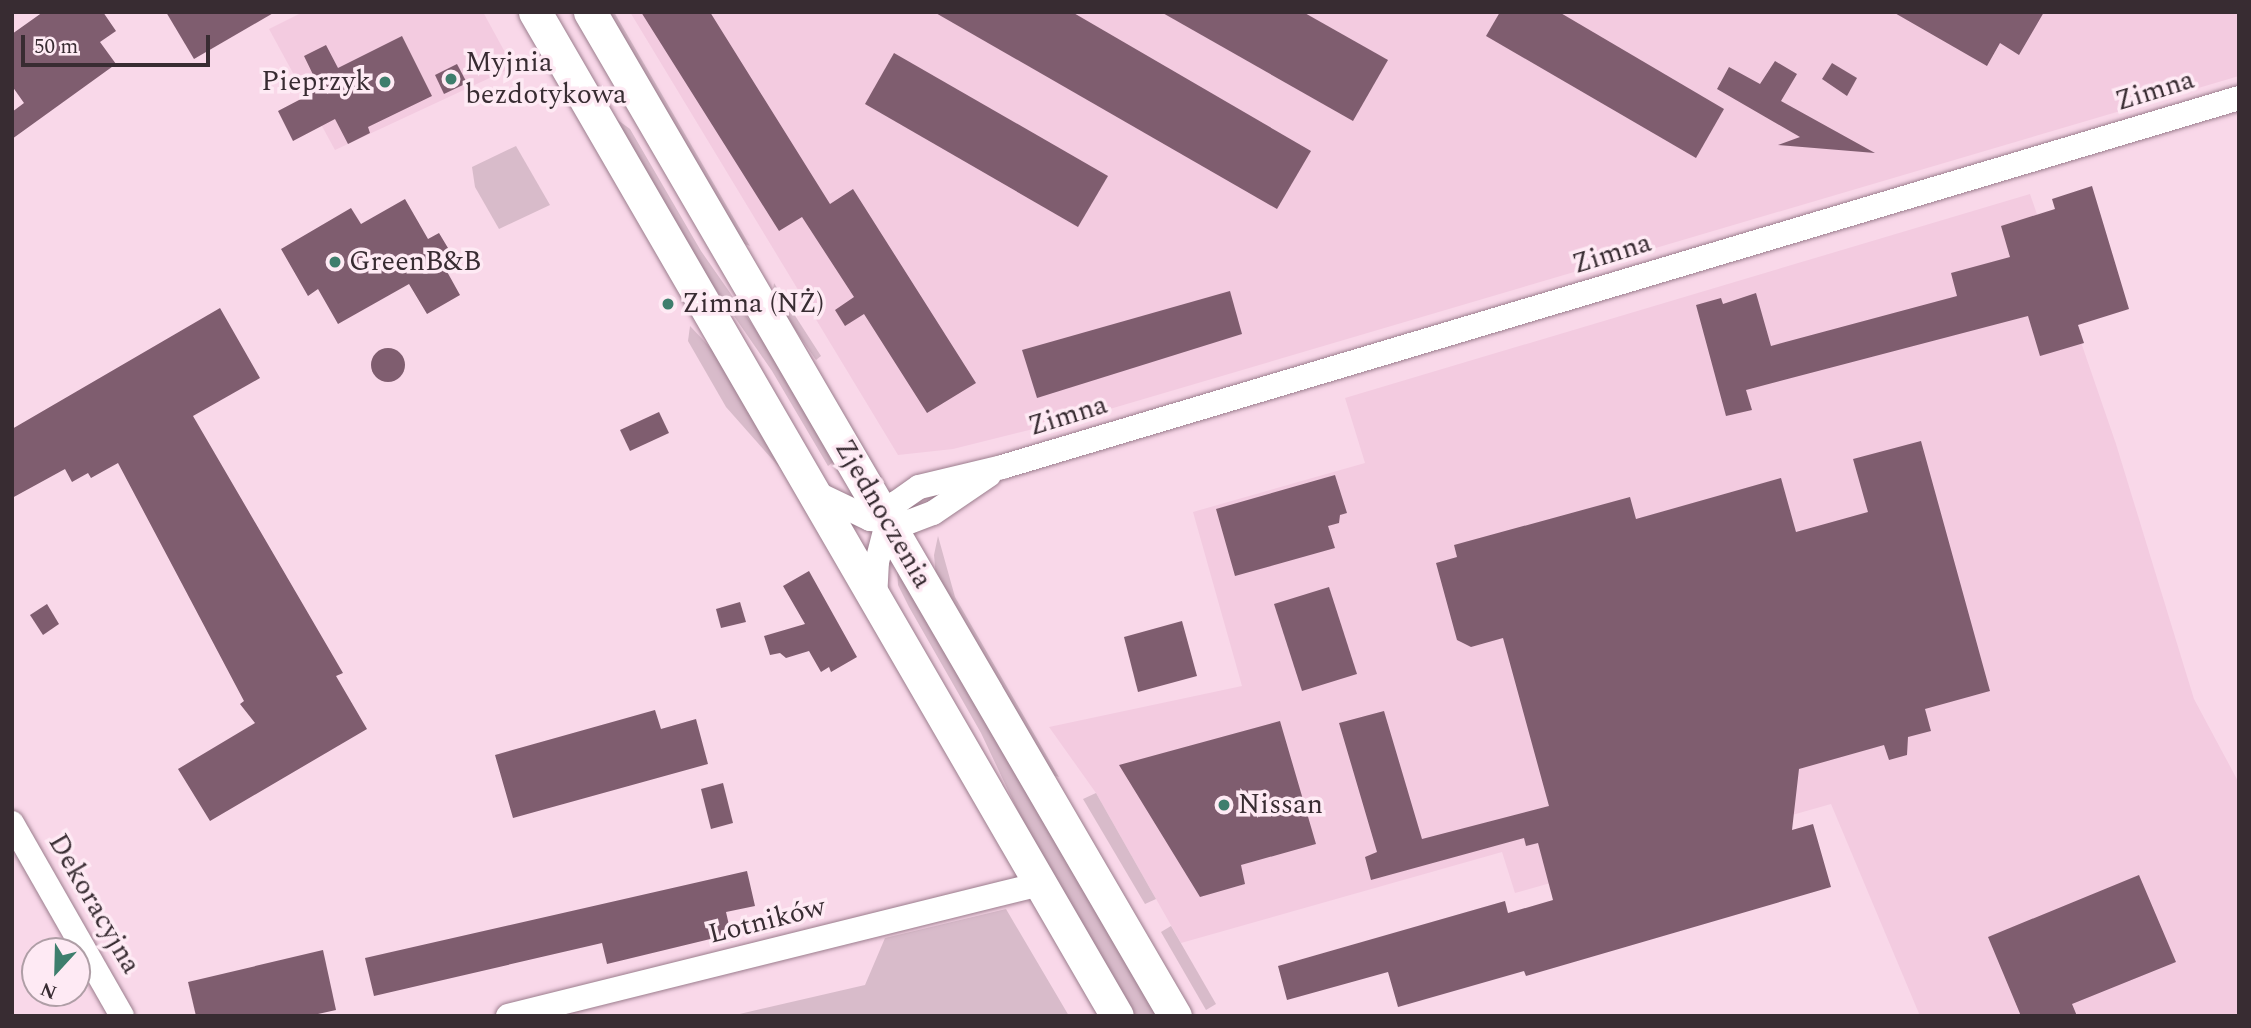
<!DOCTYPE html>
<html>
<head>
<meta charset="utf-8">
<style>
	body { margin:0 }
	#map { position:relative; width:2251px; height:1028px; overflow:hidden; background:#f9d8e9; font-family:Spectral,serif }
	div>[style] { position:absolute }
	.built>* { inset:0; background:#f3cbe0 }
	.green>* { inset:0; background:#d8bbca }
	.building>* { inset:0; background:#7f5d6f }
	.round { border-radius:50% }
	.roads { filter:drop-shadow(0 0 2px #9b7d8d) drop-shadow(0 0 2px #9b7d8d) }
	.street>* { height:24px; margin:-12px; padding:0 12px; transform-origin:12px; border-radius:12px; background:#fff }
	.secondary>* { height:33px; margin:-16.5px; padding:0 16.5px; transform-origin:16.5px; border-radius:16.5px; background:#fff }
	.dots>* { width:19px; height:19px; translate:-50% -50%; box-sizing:border-box; border:4px solid #feeaf4; border-radius:50% }
	span { translate:-50% -50%; white-space:nowrap; text-align:center; line-height:1.15; -webkit-text-stroke:7px #feeaf4; paint-order:stroke }
	.poi-label { font-size:28px; color:#382c32 }
	.left { translate:0 -50%; text-align:left }
	.right { translate:-100% -50%; text-align:right }
	.street-label { font-size:28px; color:#382c32 }
	.frame { position:absolute; inset:0; border:14px solid #382c32; pointer-events:none }
	.north { position:absolute; left:21px; top:937px; width:70px; height:70px; box-sizing:border-box; background:#feeaf4; border:2px solid #af9ea6; border-radius:50%; rotate:202deg; font-size:19px; font-weight:700; line-height:28px; text-align:center; color:#382c32 }
	.north::after { content:''; display:block; margin:auto; width:24px; height:32px; background:#3e7e6d; clip-path:polygon(50% 0,100% 100%,50% 72%,0 100%) }
	.scale { position:absolute; left:21px; top:35px; width:189px; height:32px; box-sizing:border-box; border:4px solid #382c32; border-top:0; padding-left:9px; font-size:21px; line-height:24px; white-space:nowrap; color:#382c32; -webkit-text-stroke:5px #feeaf4; paint-order:stroke }
</style>
</head>
<body>
<div id="map">
	<div class="built">
		<div style="clip-path:polygon(303px 12px,483px 12px,513px 67px,335px 150px,269px 29px)"></div>
		<div style="clip-path:polygon(630px 12px,2239px 12px,2239px 76px,1086px 416px,953px 449px,898px 455px)"></div>
		<div style="clip-path:polygon(2030px 194px,2116px 444px,2194px 699px,2239px 783px,2239px 1016px,1920px 1016px,1831px 804px,1515px 893px,1502px 852px,1181px 943px,1096px 793px,1049px 727px,1242px 686px,1193px 512px,1365px 463px,1345px 398px)"></div>
	</div>
	<div class="green">
		<div style="clip-path:polygon(606px 12px,614px 12px,750px 246px,739px 242px)"></div>
		<div style="clip-path:polygon(615px 118px,630px 129px,701px 251px,765px 343px,836px 460px,828px 466px,772px 371px,705px 274px)"></div>
		<div style="clip-path:polygon(516px 146px,550px 205px,499px 229px,475px 187px,472px 167px)"></div>
		<div style="clip-path:polygon(774px 283px,821px 356px,816px 360px,772px 296px)"></div>
		<div style="clip-path:polygon(690px 326px,720px 358px,795px 485px,726px 407px,688px 341px)"></div>
		<div style="clip-path:polygon(938px 536px,955px 597px,1059px 777px,1052px 775px,936px 577px,934px 555px)"></div>
		<div style="clip-path:polygon(897px 568px,1159px 1016px,1131px 1016px,1034px 845px,981px 733px,909px 607px,898px 585px)"></div>
		<div style="clip-path:polygon(1096px 793px,1156px 899px,1145px 904px,1083px 799px)"></div>
		<div style="clip-path:polygon(1006px 909px,1069px 1016px,731px 1016px,865px 985px,885px 938px)"></div>
		<div style="clip-path:polygon(1171px 926px,1216px 1004px,1206px 1010px,1161px 932px)"></div>
	</div>
	<div class="building">
		<div style="clip-path:polygon(43px 12px,103px 12px,116px 31px,100px 42px,116px 64px,12px 139px,12px 112px,24px 103px,12px 86px,12px 34px)"></div>
		<div style="clip-path:polygon(166px 12px,275px 12px,194px 59px)"></div>
		<div style="clip-path:polygon(641px 12px,710px 12px,830px 204px,853px 189px,976px 383px,927px 413px,864px 314px,845px 326px,835px 310px,854px 297px,802px 217px,779px 231px)"></div>
		<div style="clip-path:polygon(934px 12px,1072px 12px,1311px 151px,1277px 209px)"></div>
		<div style="clip-path:polygon(1161px 12px,1303px 12px,1388px 60px,1353px 121px)"></div>
		<div style="clip-path:polygon(1500px 12px,1559px 12px,1724px 109px,1696px 158px,1486px 36px)"></div>
		<div style="clip-path:polygon(1893px 12px,2044px 12px,2019px 55px,2000px 43px,1987px 66px)"></div>
		<div style="clip-path:polygon(402px 36px,432px 96px,368px 127px,370px 133px,348px 144px,335px 119px,293px 141px,278px 111px,320px 89px,304px 56px,326px 45px,338px 68px)"></div>
		<div style="clip-path:polygon(894px 53px,1108px 176px,1078px 227px,865px 104px)"></div>
		<div style="clip-path:polygon(1775px 61px,1797px 74px,1781px 101px,1875px 153px,1778px 145px,1800px 137px,1717px 89px,1729px 67px,1760px 84px)"></div>
		<div style="clip-path:polygon(1832px 63px,1857px 78px,1847px 96px,1822px 79px)"></div>
		<div style="clip-path:polygon(457px 64px,467px 83px,444px 94px,435px 75px)"></div>
		<div style="clip-path:polygon(2092px 186px,2129px 309px,2078px 325px,2084px 343px,2040px 356px,2028px 316px,1746px 390px,1752px 410px,1726px 416px,1696px 305px,1721px 298px,1723px 304px,1756px 293px,1771px 346px,1957px 296px,1951px 273px,2010px 257px,2001px 226px,2055px 209px,2052px 199px)"></div>
		<div style="clip-path:polygon(405px 199px,428px 239px,439px 233px,451px 253px,440px 259px,460px 295px,427px 314px,409px 284px,338px 324px,318px 289px,308px 296px,281px 249px,351px 208px,361px 224px)"></div>
		<div style="clip-path:polygon(1230px 291px,1242px 334px,1037px 398px,1022px 350px)"></div>
		<div style="clip-path:polygon(220px 308px,260px 378px,193px 416px,343px 673px,336px 676px,367px 729px,210px 821px,178px 769px,255px 723px,240px 704px,244px 701px,118px 463px,91px 478px,88px 473px,72px 482px,65px 469px,12px 498px,12px 429px)"></div>
		<div class="round" style="left:371px;top:348px;width:34px;height:34px"></div>
		<div style="clip-path:polygon(659px 412px,669px 433px,630px 451px,620px 430px)"></div>
		<div style="clip-path:polygon(1921px 441px,1990px 691px,1925px 709px,1931px 731px,1908px 737px,1907px 755px,1889px 760px,1884px 745px,1799px 769px,1792px 830px,1813px 824px,1831px 887px,1526px 976px,1524px 971px,1398px 1007px,1388px 972px,1287px 1000px,1278px 966px,1505px 901px,1508px 913px,1553px 900px,1538px 843px,1526px 846px,1524px 838px,1371px 880px,1365px 857px,1377px 852px,1339px 723px,1384px 711px,1422px 839px,1549px 806px,1503px 638px,1471px 647px,1457px 640px,1436px 563px,1457px 557px,1454px 545px,1630px 497px,1636px 519px,1781px 478px,1796px 532px,1868px 512px,1853px 459px)"></div>
		<div style="clip-path:polygon(1335px 475px,1347px 513px,1340px 515px,1339px 523px,1328px 526px,1335px 548px,1235px 576px,1216px 509px)"></div>
		<div style="clip-path:polygon(809px 571px,857px 657px,831px 672px,829px 667px,821px 672px,809px 651px,786px 658px,780px 653px,770px 655px,764px 636px,805px 624px,783px 586px)"></div>
		<div style="clip-path:polygon(1329px 587px,1357px 674px,1302px 691px,1274px 604px)"></div>
		<div style="clip-path:polygon(740px 602px,746px 622px,721px 628px,716px 609px)"></div>
		<div style="clip-path:polygon(47px 604px,59px 624px,43px 635px,30px 615px)"></div>
		<div style="clip-path:polygon(1182px 621px,1197px 676px,1138px 692px,1124px 637px)"></div>
		<div style="clip-path:polygon(655px 710px,661px 729px,696px 719px,708px 764px,513px 818px,495px 755px)"></div>
		<div style="clip-path:polygon(1280px 721px,1316px 844px,1241px 865px,1245px 884px,1200px 897px,1119px 765px)"></div>
		<div style="clip-path:polygon(723px 783px,733px 823px,711px 829px,701px 789px)"></div>
		<div style="clip-path:polygon(747px 871px,755px 906px,726px 912px,731px 934px,607px 964px,602px 943px,374px 996px,365px 958px)"></div>
		<div style="clip-path:polygon(2139px 875px,2176px 962px,2072px 1004px,2077px 1016px,2021px 1016px,1988px 937px)"></div>
		<div style="clip-path:polygon(323px 950px,336px 1010px,309px 1016px,196px 1016px,188px 982px)"></div>
	</div>
	<div class="roads">
		<div class="street">
			<div style="left:814px;top:492px;width:62px;rotate:25.7deg"></div>
			<div style="left:870px;top:519px;width:39px;rotate:4deg"></div>
			<div style="left:909px;top:522px;width:26px;rotate:-21deg"></div>
			<div style="left:933px;top:513px;width:68px;rotate:-34.2deg"></div>
			<div style="left:875px;top:599px;width:37px;rotate:-87deg"></div>
			<div style="left:877px;top:562px;width:40px;rotate:-75.6deg"></div>
			<div style="left:887px;top:523px;width:22px;rotate:-66deg"></div>
			<div style="left:896px;top:503px;width:28px;rotate:-35deg"></div>
			<div style="left:919px;top:487px;width:85px;rotate:-13.5deg"></div>
			<div style="left:1002px;top:467px;width:1291px;rotate:-16.61deg"></div>
			<div style="left:12px;top:823px;width:222px;rotate:60.3deg"></div>
			<div style="left:508px;top:1016px;width:548px;rotate:-13.93deg"></div>
		</div>
		<div class="secondary">
			<div style="left:535px;top:12px;width:1160px;rotate:59.9deg"></div>
			<div style="left:590px;top:12px;width:1162px;rotate:59.77deg"></div>
		</div>
	</div>
	<div class="dots">
		<div style="left:451px;top:79px;background:#3e7e6d"></div>
		<div style="left:385px;top:82px;background:#3e7e6d"></div>
		<div style="left:335px;top:262px;background:#3e7e6d"></div>
		<div style="left:668px;top:304px;background:#3e7e6d"></div>
		<div style="left:1224px;top:805px;background:#3e7e6d"></div>
	</div>
	<div class="poi-label">
		<span class="left" style="left:465px;top:79px">Myjnia<br>bezdotykowa</span>
		<span class="right" style="left:371px;top:82px">Pieprzyk</span>
		<span class="left" style="left:349px;top:262px">GreenB&amp;B</span>
		<span class="left" style="left:682px;top:304px">Zimna (NŻ)</span>
		<span class="left" style="left:1238px;top:805px">Nissan</span>
	</div>
	<div class="street-label">
		<span style="left:2155px;top:91px;rotate:-17deg">Zimna</span>
		<span style="left:1612px;top:254px;rotate:-17deg">Zimna</span>
		<span style="left:1068px;top:416px;rotate:-17deg">Zimna</span>
		<span style="left:883px;top:514px;rotate:60deg">Zjednoczenia</span>
		<span style="left:94px;top:904px;rotate:60deg">Dekoracyjna</span>
		<span style="left:767px;top:921px;rotate:-14deg">Lotników</span>
	</div>
	<div class="frame"></div>
	<div class="north">N</div>
	<div class="scale">50 m</div>
</div>
</body>
</html>
